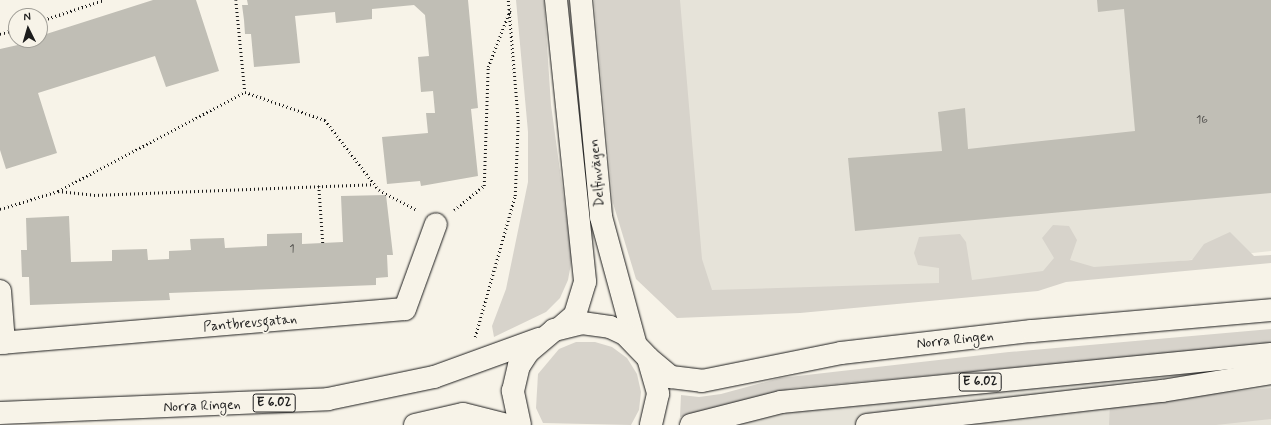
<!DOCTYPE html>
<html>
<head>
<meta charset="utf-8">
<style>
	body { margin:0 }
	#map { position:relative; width:1271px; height:425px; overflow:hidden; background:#f7f3e8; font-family:Mynerve,sans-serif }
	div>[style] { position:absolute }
	.built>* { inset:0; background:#e6e3d9 }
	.green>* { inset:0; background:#d7d3cb }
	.building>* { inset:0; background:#c0beb5 }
	.path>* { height:2.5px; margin-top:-1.25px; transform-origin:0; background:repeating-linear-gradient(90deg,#1c1c1c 0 1px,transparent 0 4px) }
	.roads { filter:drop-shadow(0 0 1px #1c1c1c) drop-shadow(0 0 1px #1c1c1c) }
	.street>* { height:22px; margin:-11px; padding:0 11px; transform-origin:11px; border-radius:11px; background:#f7f3e8 }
	.secondary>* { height:22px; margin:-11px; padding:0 11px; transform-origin:11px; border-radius:11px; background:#f7f3e8 }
	.primary>* { height:22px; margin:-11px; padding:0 11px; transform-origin:11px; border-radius:11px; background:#f7f3e8 }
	span { translate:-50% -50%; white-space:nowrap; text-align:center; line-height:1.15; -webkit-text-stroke:3.5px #f7f3e8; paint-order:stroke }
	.number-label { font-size:12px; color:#454442 }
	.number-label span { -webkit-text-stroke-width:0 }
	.shield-label span { padding:1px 3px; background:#f7f3e8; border:1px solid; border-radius:3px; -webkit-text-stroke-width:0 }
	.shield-label { font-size:13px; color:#1c1c1c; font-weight:700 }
	.street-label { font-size:14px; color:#1c1c1c }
	.north { position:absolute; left:8px; top:8px; width:40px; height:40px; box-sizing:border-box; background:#f7f3e8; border:1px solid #9f9d96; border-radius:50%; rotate:355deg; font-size:11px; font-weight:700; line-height:16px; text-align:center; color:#1c1c1c }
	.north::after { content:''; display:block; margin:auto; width:14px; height:18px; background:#1c1c1c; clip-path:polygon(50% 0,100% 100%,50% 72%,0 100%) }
</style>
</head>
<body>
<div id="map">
	<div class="built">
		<div style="clip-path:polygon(634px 0,1271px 0,1271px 251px,724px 311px,656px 251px)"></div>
		<div style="clip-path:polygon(1271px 354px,1271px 425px,737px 425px,749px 407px)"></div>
	</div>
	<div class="green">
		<div style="clip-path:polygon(516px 0,544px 0,551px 105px,572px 258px,568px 280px,560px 298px,546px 312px,494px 337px,492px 326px,506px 289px,528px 182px,528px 132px)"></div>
		<div style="clip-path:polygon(594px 0,680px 0,702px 259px,712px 290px,939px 283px,939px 268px,918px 265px,914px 253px,919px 237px,960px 234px,966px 242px,972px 280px,1043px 271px,1054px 258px,1042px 238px,1053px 225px,1069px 226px,1077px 240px,1070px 260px,1094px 267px,1192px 260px,1204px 244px,1230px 232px,1254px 256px,1271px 255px,1271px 263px,1066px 282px,1038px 291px,800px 313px,677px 318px,636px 279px,613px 203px)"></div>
		<div style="clip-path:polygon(1271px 329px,1271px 344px,794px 388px,680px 417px,681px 395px,699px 397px,721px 394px,780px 378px,1009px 352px)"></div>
		<div style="clip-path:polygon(576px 342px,595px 342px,612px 347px,627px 358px,637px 374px,641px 392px,639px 410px,631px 425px,543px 423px,536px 408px,538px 374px,559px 349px)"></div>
		<div style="clip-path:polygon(1271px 388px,1271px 419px,1216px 425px,1109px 425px,1110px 403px)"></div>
	</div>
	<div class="building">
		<div style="clip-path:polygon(153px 0,196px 0,219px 71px,166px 87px,155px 56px,38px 93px,57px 153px,6px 169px,0 150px,0 49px,40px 40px,40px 36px)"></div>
		<div style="clip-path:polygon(247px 0,468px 0,478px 108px,471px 109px,478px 176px,421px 186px,420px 181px,387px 184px,382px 137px,428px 133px,426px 113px,435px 113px,433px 91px,421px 92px,418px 57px,429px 56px,425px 15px,414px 5px,372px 9px,372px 19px,336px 23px,335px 12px,295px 16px,300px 63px,254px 67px,251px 34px,245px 34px,244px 20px,242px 5px,248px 5px)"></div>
		<div style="clip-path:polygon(1097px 0,1271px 0,1271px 193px,855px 231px,848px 158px,942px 151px,938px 112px,965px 108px,968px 149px,1135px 131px,1124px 9px,1098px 12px)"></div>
		<div style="clip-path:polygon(386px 195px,393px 255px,387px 255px,388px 277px,376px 278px,376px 285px,169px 293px,170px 300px,30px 305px,29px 277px,22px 277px,21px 250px,27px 250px,26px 218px,69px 216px,71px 262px,112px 261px,112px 250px,147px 249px,148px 260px,169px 259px,169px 251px,191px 250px,190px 239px,224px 238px,225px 248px,267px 246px,267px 234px,302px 233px,302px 244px,343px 242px,341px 196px)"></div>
	</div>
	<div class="path">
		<div style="left:236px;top:0;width:92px;rotate:84.4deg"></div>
		<div style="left:245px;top:92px;width:85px;rotate:19.3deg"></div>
		<div style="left:325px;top:120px;width:88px;rotate:52.4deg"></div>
		<div style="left:379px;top:190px;width:43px;rotate:27.8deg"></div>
		<div style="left:40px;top:21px;width:67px;rotate:-18.2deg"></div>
		<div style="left:0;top:34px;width:17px;rotate:-17deg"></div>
		<div style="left:319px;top:186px;width:57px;rotate:86deg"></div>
		<div style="left:58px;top:191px;width:212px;rotate:-27.9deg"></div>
		<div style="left:0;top:209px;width:61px;rotate:-17.2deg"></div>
		<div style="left:58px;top:191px;width:36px;rotate:6deg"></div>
		<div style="left:94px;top:195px;width:280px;rotate:-2.2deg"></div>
		<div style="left:454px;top:210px;width:38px;rotate:-39deg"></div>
		<div style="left:484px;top:186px;width:119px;rotate:-88.1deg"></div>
		<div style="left:488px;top:67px;width:61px;rotate:-68.9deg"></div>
		<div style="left:475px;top:337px;width:147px;rotate:-74.2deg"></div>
		<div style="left:515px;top:196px;width:75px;rotate:-87.7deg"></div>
		<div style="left:518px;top:121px;width:121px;rotate:-94.7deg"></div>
	</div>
	<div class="roads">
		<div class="street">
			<div style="left:0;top:291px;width:52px;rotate:85.6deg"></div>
			<div style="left:0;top:343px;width:406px;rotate:-4.8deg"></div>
			<div style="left:405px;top:309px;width:90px;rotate:-70deg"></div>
		</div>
		<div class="secondary">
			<div style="left:556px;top:0;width:283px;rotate:84.1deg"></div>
			<div style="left:585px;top:282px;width:34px;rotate:107deg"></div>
			<div style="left:575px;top:315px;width:18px;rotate:139deg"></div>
			<div style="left:581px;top:0;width:218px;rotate:84.7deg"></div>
			<div style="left:601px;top:217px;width:130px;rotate:74.8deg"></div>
		</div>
		<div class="primary">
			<div style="left:648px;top:358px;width:30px;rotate:40deg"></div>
			<div style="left:671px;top:377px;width:31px;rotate:7deg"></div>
			<div style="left:702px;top:381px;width:142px;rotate:-11.4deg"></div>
			<div style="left:841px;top:353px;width:192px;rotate:-6.6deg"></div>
			<div style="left:1032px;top:331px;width:240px;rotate:-5deg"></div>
			<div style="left:0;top:413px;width:328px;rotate:-2.4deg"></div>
			<div style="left:328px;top:399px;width:108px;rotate:-11.7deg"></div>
			<div style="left:434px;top:377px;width:112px;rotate:-19.9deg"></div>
			<div style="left:415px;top:425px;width:49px;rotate:-12.9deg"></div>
			<div style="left:463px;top:414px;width:45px;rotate:14deg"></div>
			<div style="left:520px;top:425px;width:35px;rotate:-102deg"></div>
			<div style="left:513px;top:391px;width:26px;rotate:-77deg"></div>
			<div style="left:519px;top:366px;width:17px;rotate:-57deg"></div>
			<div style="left:528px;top:352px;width:34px;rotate:-40deg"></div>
			<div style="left:554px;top:330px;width:29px;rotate:-14deg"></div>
			<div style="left:582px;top:323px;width:28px;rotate:8deg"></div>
			<div style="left:610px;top:327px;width:17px;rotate:25deg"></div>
			<div style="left:625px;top:334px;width:33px;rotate:46deg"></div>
			<div style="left:648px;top:358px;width:37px;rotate:74deg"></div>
			<div style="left:658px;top:394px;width:32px;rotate:103deg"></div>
			<div style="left:691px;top:425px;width:93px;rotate:-14.3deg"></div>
			<div style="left:781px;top:402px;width:492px;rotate:-5.6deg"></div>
			<div style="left:867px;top:425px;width:297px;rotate:-6.6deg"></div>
			<div style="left:1162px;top:391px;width:110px;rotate:-9.4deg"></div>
		</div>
	</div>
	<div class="number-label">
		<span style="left:1202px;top:121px">16</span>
		<span style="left:292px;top:250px">1</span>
	</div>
	<div class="shield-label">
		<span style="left:980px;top:382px">E 6.02</span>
		<span style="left:274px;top:403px">E 6.02</span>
	</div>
	<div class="street-label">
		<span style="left:597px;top:173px;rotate:-95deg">Delfinvägen</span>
		<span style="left:250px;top:323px;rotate:-5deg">Pantbrevsgatan</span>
		<span style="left:955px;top:340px;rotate:-6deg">Norra Ringen</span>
		<span style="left:202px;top:406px;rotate:-2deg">Norra Ringen</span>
	</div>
	<div class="north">N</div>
</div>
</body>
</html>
